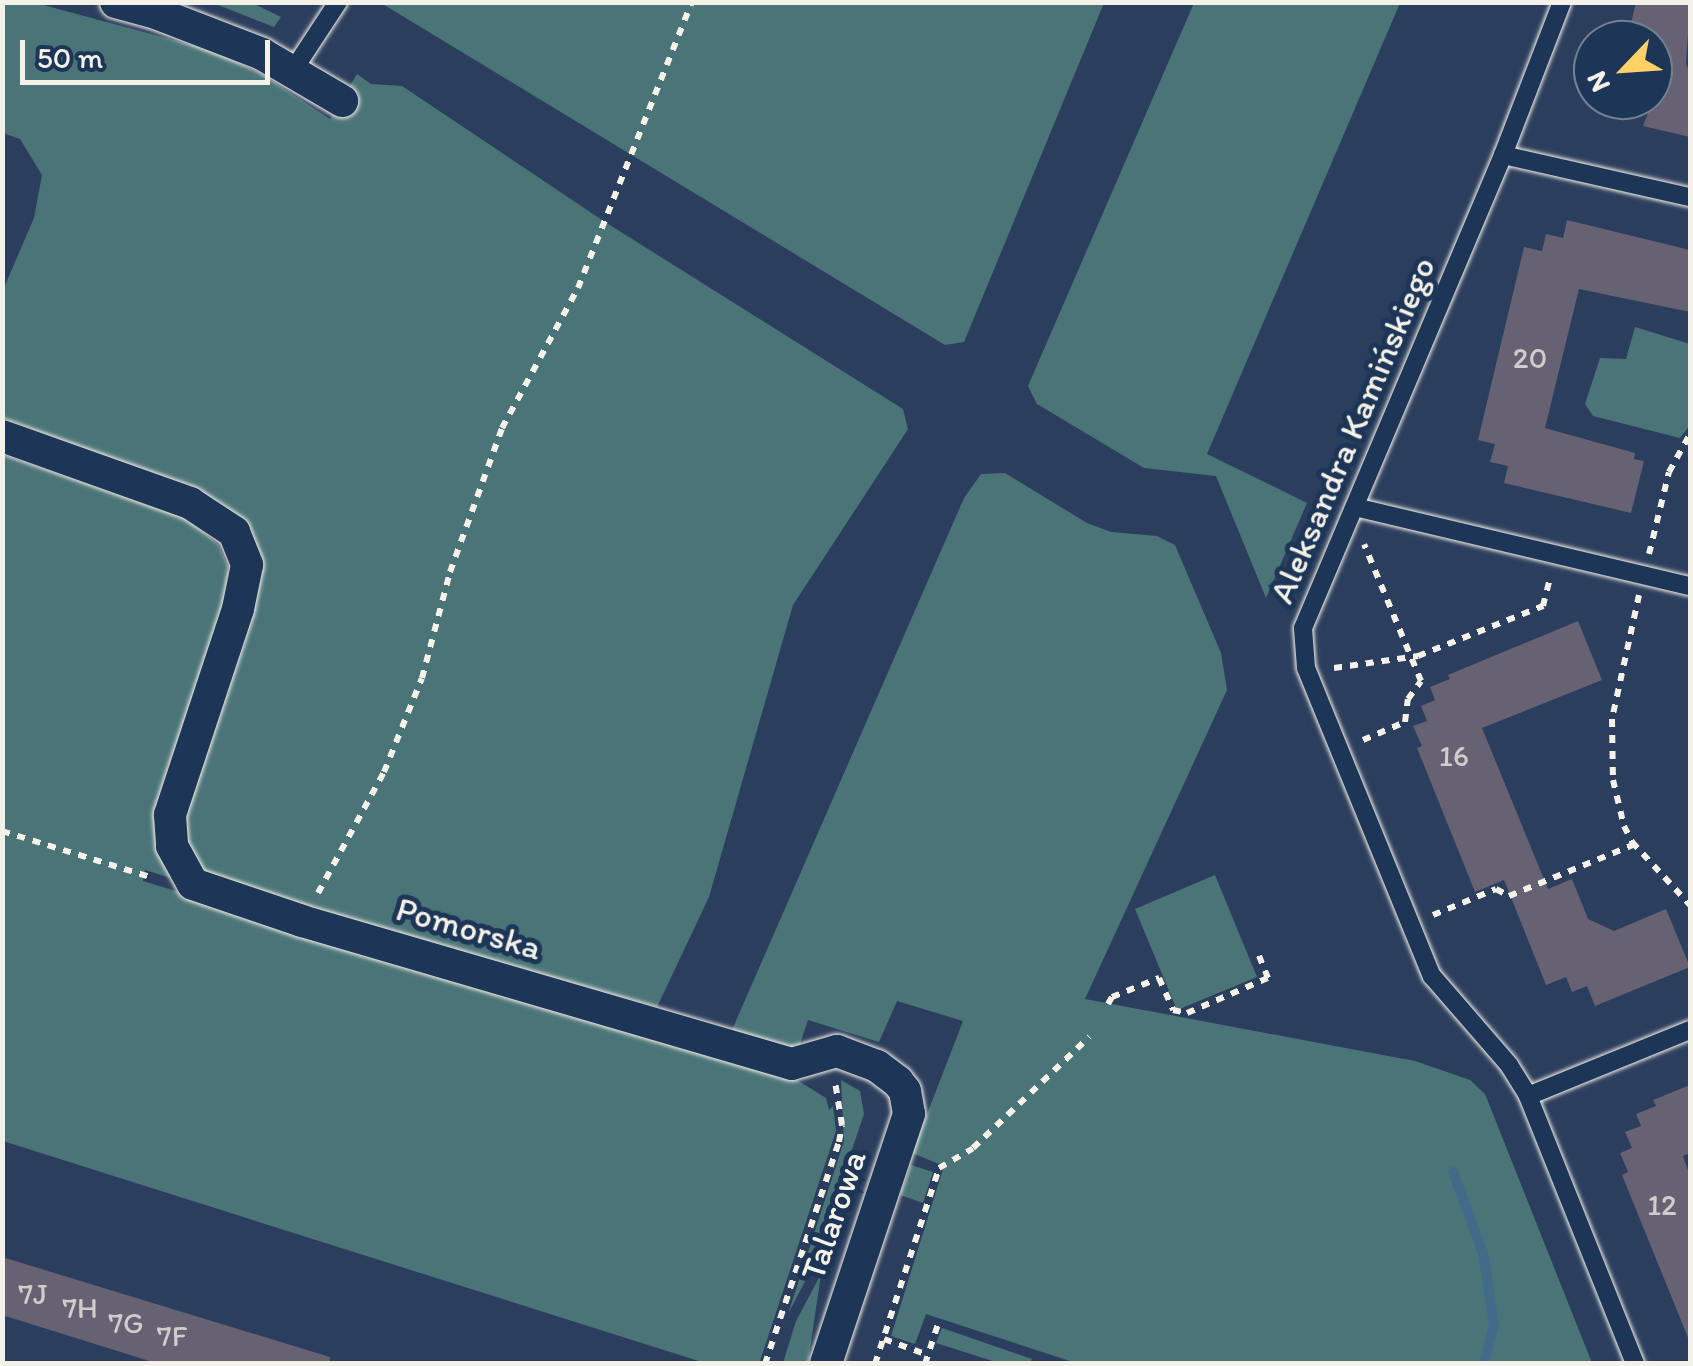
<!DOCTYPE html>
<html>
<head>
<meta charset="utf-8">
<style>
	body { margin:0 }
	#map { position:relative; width:1693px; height:1366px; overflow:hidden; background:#2c3e5d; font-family:Itim,sans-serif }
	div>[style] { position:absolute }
	.green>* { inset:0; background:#4b7479 }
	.stream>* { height:10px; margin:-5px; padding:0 5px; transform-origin:5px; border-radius:5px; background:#426b8a }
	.building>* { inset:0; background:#666173 }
	.path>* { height:6px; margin-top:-3px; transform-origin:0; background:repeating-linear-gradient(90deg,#f4f1e8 0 8px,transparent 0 16px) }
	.roads { filter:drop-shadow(0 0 2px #f4f1e8) drop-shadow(0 0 2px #f4f1e8) }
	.service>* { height:18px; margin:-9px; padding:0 9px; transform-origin:9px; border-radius:9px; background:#1d3557 }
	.minor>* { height:32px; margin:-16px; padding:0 16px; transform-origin:16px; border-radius:16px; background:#1d3557 }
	span { translate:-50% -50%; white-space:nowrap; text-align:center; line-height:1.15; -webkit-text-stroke:10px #1d3557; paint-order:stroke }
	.number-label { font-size:30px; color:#d0cdcb }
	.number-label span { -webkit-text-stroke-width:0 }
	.street-label { font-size:35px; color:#f4f1e8 }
	.frame { position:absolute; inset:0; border:5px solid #f4f1e8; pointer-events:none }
	.north { position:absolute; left:1573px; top:20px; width:100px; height:100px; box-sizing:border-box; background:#1d3557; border:2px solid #738091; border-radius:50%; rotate:245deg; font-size:28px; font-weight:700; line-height:40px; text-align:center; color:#f4f1e8 }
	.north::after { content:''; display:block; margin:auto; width:35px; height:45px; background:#ffd166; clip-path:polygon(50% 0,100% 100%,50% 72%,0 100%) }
	.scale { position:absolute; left:20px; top:40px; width:250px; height:45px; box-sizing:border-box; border:5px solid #f4f1e8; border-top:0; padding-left:12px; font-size:30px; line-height:35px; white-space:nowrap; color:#f4f1e8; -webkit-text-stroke:8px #1d3557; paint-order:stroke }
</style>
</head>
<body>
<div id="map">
	<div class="green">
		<div style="clip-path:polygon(3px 3px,36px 3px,214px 51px,263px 75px,330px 119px,357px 74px,371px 84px,402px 86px,605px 222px,903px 409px,908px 429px,793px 605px,709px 897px,657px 1007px,204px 878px,177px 839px,260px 562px,196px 491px,3px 418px,3px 290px,34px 218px,42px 175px,20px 139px,3px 133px)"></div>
		<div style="clip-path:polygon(213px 3px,252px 3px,281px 17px,274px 27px)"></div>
		<div style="clip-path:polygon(381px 3px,1104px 3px,964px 342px,945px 345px)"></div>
		<div style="clip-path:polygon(1194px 3px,1400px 3px,1207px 454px,1307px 503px,1266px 598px,1216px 476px,1144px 468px,1037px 404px,1028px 386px)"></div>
		<div style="clip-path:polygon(1635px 327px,1690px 344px,1690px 425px,1680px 438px,1593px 416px,1585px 404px,1600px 358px,1626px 359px)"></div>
		<div style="clip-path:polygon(3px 455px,184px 517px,218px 544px,228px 566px,227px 602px,164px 795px,181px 881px,145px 870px,143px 881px,797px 1080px,826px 1098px,829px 1110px,833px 1106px,836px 1131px,759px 1364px,705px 1363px,3px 1141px)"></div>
		<div style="clip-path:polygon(1005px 473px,1087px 523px,1111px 532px,1157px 536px,1175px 545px,1221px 653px,1227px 690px,1085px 999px,1415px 1061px,1470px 1080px,1485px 1094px,1592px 1363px,1076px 1363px,926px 1314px,915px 1344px,891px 1336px,944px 1166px,912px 1153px,963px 1021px,897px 1001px,879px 1042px,808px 1020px,798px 1050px,732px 1030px,964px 498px,981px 474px)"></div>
		<div style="clip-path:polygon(1215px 875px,1257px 977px,1177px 1010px,1135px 909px)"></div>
		<div style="clip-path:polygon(841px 1080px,860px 1091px,864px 1114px,812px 1268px,788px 1314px,844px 1141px)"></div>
		<div style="clip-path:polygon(911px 1165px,933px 1172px,923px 1203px,900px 1195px)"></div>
		<div style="clip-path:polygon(821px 1274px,808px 1363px,783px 1363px,796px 1321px)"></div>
		<div style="clip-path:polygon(942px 1328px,1032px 1359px,1030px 1363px,999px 1363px,936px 1343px)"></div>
	</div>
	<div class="stream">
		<div style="left:1453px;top:1172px;width:86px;rotate:69.7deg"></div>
		<div style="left:1483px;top:1253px;width:72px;rotate:81.2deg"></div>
		<div style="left:1494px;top:1324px;width:41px;rotate:104deg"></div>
	</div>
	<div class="building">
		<div style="clip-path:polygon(1636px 2px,1690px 2px,1686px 64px,1690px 73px,1690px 137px,1643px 126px,1653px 100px,1653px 40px,1627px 40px)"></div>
		<div style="clip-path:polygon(1567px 220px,1690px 250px,1690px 312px,1579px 289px,1545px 428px,1635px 453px,1634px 459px,1644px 461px,1631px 513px,1504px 483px,1508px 466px,1490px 462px,1495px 444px,1478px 440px,1524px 247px,1542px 251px,1546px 234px,1563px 238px)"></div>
		<div style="clip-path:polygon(1578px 621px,1602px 680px,1482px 728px,1548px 889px,1572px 879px,1588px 919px,1614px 931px,1666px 909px,1690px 967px,1595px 1006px,1587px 986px,1572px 992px,1566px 977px,1546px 985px,1504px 880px,1475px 892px,1417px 748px,1422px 746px,1413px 726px,1427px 721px,1421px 706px,1435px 700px,1430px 687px,1450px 679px,1448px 675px)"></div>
		<div style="clip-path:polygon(1690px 1085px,1690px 1153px,1683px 1156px,1690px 1176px,1689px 1340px,1622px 1175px,1628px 1172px,1620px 1153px,1632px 1148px,1625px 1132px,1641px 1126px,1636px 1114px,1656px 1106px,1653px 1100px)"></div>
		<div style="clip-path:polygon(2px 1257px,330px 1357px,329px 1364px,159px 1364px,2px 1315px)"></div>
	</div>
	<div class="path">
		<div style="left:1649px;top:554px;width:84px;rotate:-76.3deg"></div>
		<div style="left:1669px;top:472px;width:43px;rotate:-61.1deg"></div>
		<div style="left:1639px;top:595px;width:127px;rotate:102.3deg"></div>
		<div style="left:1612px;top:719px;width:61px;rotate:89.1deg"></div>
		<div style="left:1613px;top:780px;width:47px;rotate:76.6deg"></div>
		<div style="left:1624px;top:826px;width:18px;rotate:63deg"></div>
		<div style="left:1632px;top:842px;width:86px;rotate:47.4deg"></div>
		<div style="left:1334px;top:668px;width:85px;rotate:-8.1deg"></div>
		<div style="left:1418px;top:656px;width:135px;rotate:-21.8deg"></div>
		<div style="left:1543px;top:606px;width:29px;rotate:-76deg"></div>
		<div style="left:1363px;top:740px;width:46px;rotate:-23.2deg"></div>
		<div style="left:1405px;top:722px;width:23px;rotate:-83deg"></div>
		<div style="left:1408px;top:699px;width:22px;rotate:-54deg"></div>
		<div style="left:1421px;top:681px;width:148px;rotate:-112.6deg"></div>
		<div style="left:2px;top:831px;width:158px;rotate:17.3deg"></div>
		<div style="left:318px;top:893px;width:138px;rotate:-61.4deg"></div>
		<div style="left:384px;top:772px;width:101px;rotate:-68deg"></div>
		<div style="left:422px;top:678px;width:110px;rotate:-75.2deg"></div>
		<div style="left:450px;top:572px;width:153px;rotate:-70.1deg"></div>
		<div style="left:502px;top:428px;width:159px;rotate:-61.5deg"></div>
		<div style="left:578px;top:288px;width:308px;rotate:-68.3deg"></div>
		<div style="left:1433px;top:915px;width:68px;rotate:-22.4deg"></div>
		<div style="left:1496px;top:889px;width:15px;rotate:28deg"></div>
		<div style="left:1509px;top:896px;width:136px;rotate:-22.4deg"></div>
		<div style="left:1108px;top:1004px;width:8px;rotate:-60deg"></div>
		<div style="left:1112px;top:997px;width:51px;rotate:-22deg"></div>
		<div style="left:1159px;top:978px;width:35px;rotate:66deg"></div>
		<div style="left:1173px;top:1010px;width:14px;rotate:12deg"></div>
		<div style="left:1187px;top:1013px;width:88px;rotate:-23.4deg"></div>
		<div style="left:1268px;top:978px;width:31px;rotate:-112deg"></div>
		<div style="left:884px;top:1339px;width:47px;rotate:20deg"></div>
		<div style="left:765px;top:1364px;width:234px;rotate:-71.6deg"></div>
		<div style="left:839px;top:1142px;width:17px;rotate:-80deg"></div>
		<div style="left:842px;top:1125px;width:44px;rotate:-99.2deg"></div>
		<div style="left:875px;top:1364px;width:206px;rotate:-71.9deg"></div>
		<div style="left:939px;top:1168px;width:39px;rotate:-30deg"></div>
		<div style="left:973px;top:1148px;width:161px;rotate:-43.7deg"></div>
		<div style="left:925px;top:1364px;width:45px;rotate:-72deg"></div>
	</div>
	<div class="roads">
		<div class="service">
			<div style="left:1562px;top:2px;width:164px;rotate:111.1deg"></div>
			<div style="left:1503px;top:155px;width:514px;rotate:112.92deg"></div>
			<div style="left:1303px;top:628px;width:40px;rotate:85.7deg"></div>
			<div style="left:1306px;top:668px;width:333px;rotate:67.8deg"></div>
			<div style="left:1432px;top:976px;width:118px;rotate:49.1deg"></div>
			<div style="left:1509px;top:1065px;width:36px;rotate:58deg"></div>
			<div style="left:1528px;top:1096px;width:289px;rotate:68.2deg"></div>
			<div style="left:292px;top:72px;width:84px;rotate:-56.7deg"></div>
			<div style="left:1503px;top:155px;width:192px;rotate:12.7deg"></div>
			<div style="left:1355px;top:507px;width:344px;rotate:13.3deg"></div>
			<div style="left:1528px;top:1096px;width:175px;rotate:-22.2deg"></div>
		</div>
		<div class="minor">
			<div style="left:116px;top:2px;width:41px;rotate:15.4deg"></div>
			<div style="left:156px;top:13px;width:114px;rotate:21.1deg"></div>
			<div style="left:262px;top:54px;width:93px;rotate:30.4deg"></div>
			<div style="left:2px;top:436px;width:200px;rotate:19.6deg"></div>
			<div style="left:190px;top:503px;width:53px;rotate:33.4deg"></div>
			<div style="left:234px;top:532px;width:35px;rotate:68deg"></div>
			<div style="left:247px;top:565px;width:45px;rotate:101.6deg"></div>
			<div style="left:238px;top:609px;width:217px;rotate:108.3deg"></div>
			<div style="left:170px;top:815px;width:31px;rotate:86deg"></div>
			<div style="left:172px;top:846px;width:43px;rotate:61.1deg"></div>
			<div style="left:193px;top:884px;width:115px;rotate:18.7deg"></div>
			<div style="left:302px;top:921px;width:510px;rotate:16.27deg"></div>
			<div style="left:792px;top:1064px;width:47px;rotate:-16.1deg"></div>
			<div style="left:837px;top:1051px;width:43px;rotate:20.6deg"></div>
			<div style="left:877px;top:1066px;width:26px;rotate:37deg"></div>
			<div style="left:898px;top:1082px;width:11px;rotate:52deg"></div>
			<div style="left:905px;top:1091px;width:23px;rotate:80deg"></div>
			<div style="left:909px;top:1114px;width:263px;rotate:108.4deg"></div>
		</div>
	</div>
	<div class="number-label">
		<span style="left:1530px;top:358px">20</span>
		<span style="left:1454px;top:756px">16</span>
		<span style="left:1662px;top:1205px">12</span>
		<span style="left:33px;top:1294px">7J</span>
		<span style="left:80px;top:1308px">7H</span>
		<span style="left:126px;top:1323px">7G</span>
		<span style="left:172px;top:1336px">7F</span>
	</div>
	<div class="street-label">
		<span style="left:1352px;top:430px;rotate:-67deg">Aleksandra Kamińskiego</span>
		<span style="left:469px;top:928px;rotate:16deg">Pomorska</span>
		<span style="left:833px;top:1215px;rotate:-71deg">Talarowa</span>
	</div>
	<div class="frame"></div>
	<div class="north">N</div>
	<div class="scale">50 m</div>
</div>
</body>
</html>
